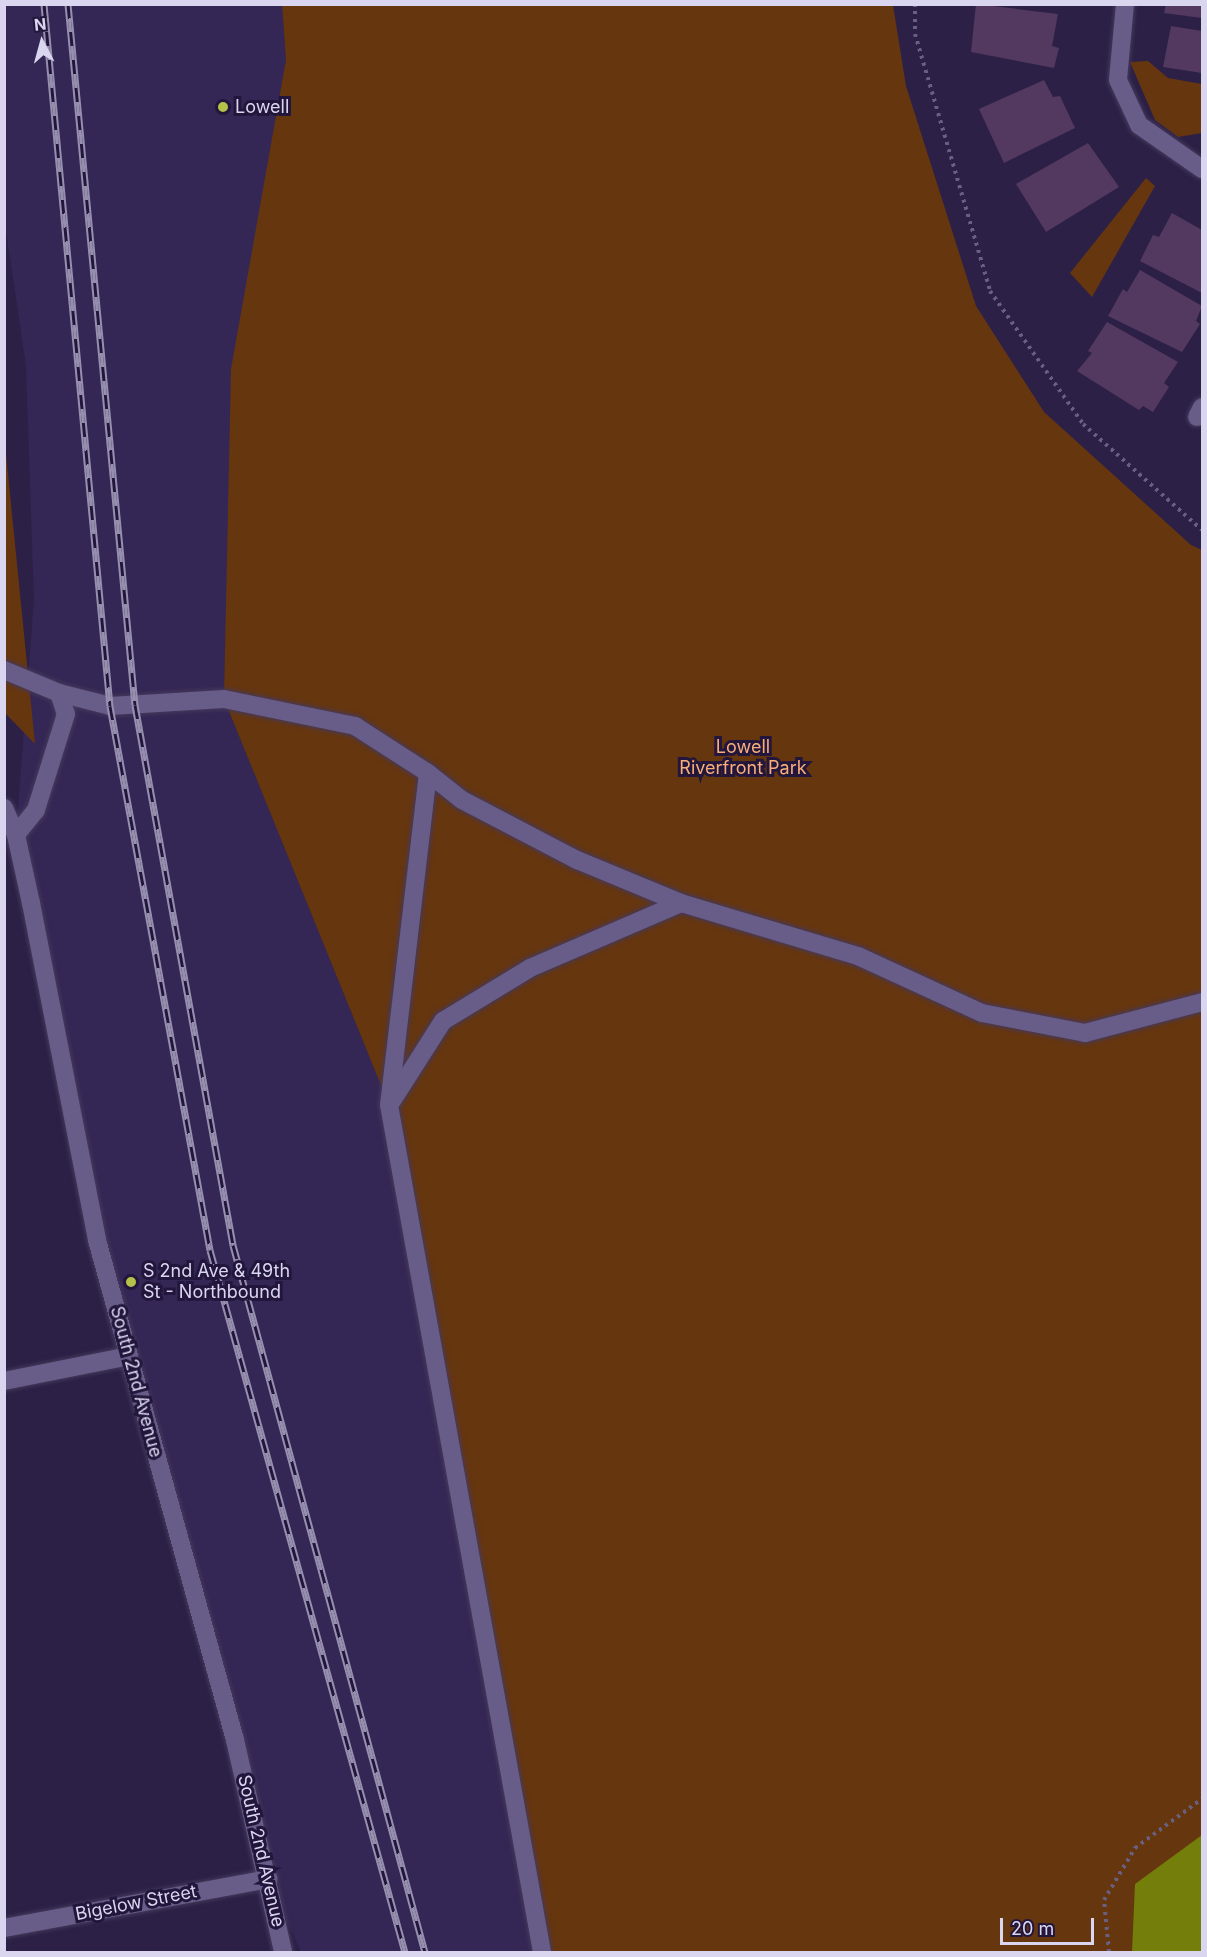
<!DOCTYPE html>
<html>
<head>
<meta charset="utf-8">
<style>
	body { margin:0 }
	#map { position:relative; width:1207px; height:1957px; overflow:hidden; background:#2c2047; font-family:Inter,sans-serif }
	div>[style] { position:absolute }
	.built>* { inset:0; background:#352755 }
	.green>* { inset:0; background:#66360f }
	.water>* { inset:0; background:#747e0b }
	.building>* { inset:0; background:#53395f }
	.path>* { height:4px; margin-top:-2px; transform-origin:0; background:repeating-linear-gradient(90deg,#685f81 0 3px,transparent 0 7.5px) }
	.roads { filter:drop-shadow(0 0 2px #45395b) drop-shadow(0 0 2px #45395b) }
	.minor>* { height:18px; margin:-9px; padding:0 9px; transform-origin:9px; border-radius:9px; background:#685d89 }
	.rail>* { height:7px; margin-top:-3.5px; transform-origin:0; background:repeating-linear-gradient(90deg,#22163c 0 14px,#978fae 0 28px); box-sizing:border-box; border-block:2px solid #978fae }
	.dots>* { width:16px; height:16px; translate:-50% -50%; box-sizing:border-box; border:3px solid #22163c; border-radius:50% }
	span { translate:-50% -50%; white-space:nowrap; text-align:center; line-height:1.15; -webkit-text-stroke:6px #22163c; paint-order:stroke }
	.poi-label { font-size:18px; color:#dbd6ef }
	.left { translate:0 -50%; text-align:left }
	.park-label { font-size:18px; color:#f9ae79 }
	.street-label { font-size:18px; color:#dbd6ef }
	.frame { position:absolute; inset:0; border:6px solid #dbd6ef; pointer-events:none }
	.north { position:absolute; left:12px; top:12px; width:60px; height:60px; -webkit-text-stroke:4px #22163c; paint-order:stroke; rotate:354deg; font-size:16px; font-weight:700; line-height:24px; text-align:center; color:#dbd6ef }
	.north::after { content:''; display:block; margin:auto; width:21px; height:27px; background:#dbd6ef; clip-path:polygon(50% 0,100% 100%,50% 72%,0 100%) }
	.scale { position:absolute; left:1000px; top:1918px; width:94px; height:27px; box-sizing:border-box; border:3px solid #dbd6ef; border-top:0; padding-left:8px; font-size:18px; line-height:21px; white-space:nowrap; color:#dbd6ef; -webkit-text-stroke:4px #22163c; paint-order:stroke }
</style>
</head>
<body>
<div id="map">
	<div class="built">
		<div style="clip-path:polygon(4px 5px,282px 5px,286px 60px,224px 699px,389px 1105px,542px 1952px,301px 1952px,268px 1879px,129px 1356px,16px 835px,34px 600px,26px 366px,4px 217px)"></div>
	</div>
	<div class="green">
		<div style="clip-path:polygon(282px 5px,893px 5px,906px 86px,976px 306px,1044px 412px,1191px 545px,1202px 550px,1202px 1952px,542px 1952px,389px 1105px,224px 699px,231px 369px,286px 60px)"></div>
		<div style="clip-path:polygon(1148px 61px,1168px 78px,1202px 84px,1202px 133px,1178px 137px,1155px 120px,1130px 62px)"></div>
		<div style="clip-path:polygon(1146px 178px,1155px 186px,1092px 297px,1070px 273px)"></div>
		<div style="clip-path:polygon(5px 444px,35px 744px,5px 713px)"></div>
	</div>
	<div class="water">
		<div style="clip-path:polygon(1202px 1835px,1202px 1952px,1132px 1952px,1135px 1884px)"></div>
	</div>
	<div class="building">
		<div style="clip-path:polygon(976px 4px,1058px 14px,1052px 46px,1059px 48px,1054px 68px,971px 52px)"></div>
		<div style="clip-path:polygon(1166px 4px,1202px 4px,1202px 18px,1164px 13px)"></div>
		<div style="clip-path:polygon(1171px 26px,1202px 31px,1202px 73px,1163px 67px)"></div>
		<div style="clip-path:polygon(1044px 80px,1053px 97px,1060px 96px,1075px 128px,1004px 163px,979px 109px)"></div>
		<div style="clip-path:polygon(1088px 143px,1119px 187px,1046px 232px,1016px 184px)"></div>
		<div style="clip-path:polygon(1172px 213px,1202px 230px,1202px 293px,1140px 261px,1153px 235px,1159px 237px)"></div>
		<div style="clip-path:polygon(1140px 270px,1202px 306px,1196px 321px,1200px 324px,1182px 352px,1108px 316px,1123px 289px,1127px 292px)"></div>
		<div style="clip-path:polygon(1107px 322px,1178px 362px,1164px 383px,1169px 387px,1153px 412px,1143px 406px,1139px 410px,1077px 371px,1092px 353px,1088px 351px)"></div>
	</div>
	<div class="path">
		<div style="left:915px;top:4px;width:30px;rotate:90deg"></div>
		<div style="left:915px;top:34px;width:268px;rotate:73.7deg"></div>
		<div style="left:990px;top:291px;width:162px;rotate:55deg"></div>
		<div style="left:1083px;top:424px;width:159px;rotate:41.7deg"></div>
		<div style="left:1109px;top:1952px;width:52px;rotate:-95.5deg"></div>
		<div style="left:1104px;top:1900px;width:61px;rotate:-59.2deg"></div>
		<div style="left:1135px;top:1848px;width:83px;rotate:-36.2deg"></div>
	</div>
	<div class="roads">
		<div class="minor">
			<div style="left:1125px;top:4px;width:76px;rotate:95.3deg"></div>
			<div style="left:1118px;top:80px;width:50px;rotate:65deg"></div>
			<div style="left:1139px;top:125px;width:77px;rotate:34.9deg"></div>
			<div style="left:1197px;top:417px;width:11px;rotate:-63deg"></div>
			<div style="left:4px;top:670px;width:60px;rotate:22.7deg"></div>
			<div style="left:59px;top:693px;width:22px;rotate:72deg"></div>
			<div style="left:66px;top:714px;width:101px;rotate:107.4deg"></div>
			<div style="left:36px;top:810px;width:32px;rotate:129deg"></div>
			<div style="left:59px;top:693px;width:53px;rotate:14.3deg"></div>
			<div style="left:110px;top:706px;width:114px;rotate:-3.5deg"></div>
			<div style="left:224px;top:699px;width:134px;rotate:11.6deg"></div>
			<div style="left:355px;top:726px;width:87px;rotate:32.8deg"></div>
			<div style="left:428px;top:773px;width:334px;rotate:96.7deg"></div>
			<div style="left:389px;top:1105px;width:861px;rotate:79.76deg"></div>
			<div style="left:428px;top:773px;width:43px;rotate:38.5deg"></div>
			<div style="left:462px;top:800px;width:130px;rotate:27.6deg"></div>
			<div style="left:577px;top:860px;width:113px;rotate:22.5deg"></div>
			<div style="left:681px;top:903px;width:185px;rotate:16.7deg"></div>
			<div style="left:858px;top:956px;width:136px;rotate:24.7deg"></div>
			<div style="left:982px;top:1013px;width:105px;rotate:11deg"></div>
			<div style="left:1085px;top:1033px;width:121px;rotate:-14.8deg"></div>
			<div style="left:4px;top:808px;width:30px;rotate:66deg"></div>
			<div style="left:16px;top:835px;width:70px;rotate:77.6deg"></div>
			<div style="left:31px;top:903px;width:343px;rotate:78.9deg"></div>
			<div style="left:97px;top:1240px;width:519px;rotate:74.57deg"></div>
			<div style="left:235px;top:1740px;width:217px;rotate:77.2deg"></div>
			<div style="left:392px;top:1101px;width:95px;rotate:-57.5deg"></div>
			<div style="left:443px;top:1021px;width:102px;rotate:-31.3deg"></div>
			<div style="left:530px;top:968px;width:164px;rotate:-23.3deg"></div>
			<div style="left:4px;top:1381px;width:127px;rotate:-11.3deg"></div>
			<div style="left:4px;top:1928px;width:269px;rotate:-10.5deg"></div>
		</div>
	</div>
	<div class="rail">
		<div style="left:44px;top:4px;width:705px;rotate:84.63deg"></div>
		<div style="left:110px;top:706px;width:553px;rotate:79.58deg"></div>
		<div style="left:210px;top:1250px;width:729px;rotate:74.48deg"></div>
		<div style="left:68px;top:4px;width:704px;rotate:84.54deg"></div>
		<div style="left:135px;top:705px;width:549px;rotate:79.71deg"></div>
		<div style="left:233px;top:1245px;width:733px;rotate:74.81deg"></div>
	</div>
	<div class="dots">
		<div style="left:223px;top:107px;background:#b5c24a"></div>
		<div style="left:131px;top:1282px;background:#b5c24a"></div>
	</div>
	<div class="poi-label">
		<span class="left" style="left:235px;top:107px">Lowell</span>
		<span class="left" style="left:143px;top:1282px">S 2nd Ave &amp; 49th<br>St - Northbound</span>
	</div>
	<div class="park-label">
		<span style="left:743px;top:758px">Lowell<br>Riverfront Park</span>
	</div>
	<div class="street-label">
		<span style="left:136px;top:1382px;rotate:75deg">South 2nd Avenue</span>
		<span style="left:261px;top:1851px;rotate:77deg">South 2nd Avenue</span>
		<span style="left:136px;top:1903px;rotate:-11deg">Bigelow Street</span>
	</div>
	<div class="frame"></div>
	<div class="north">N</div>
	<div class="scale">20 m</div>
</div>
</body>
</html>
